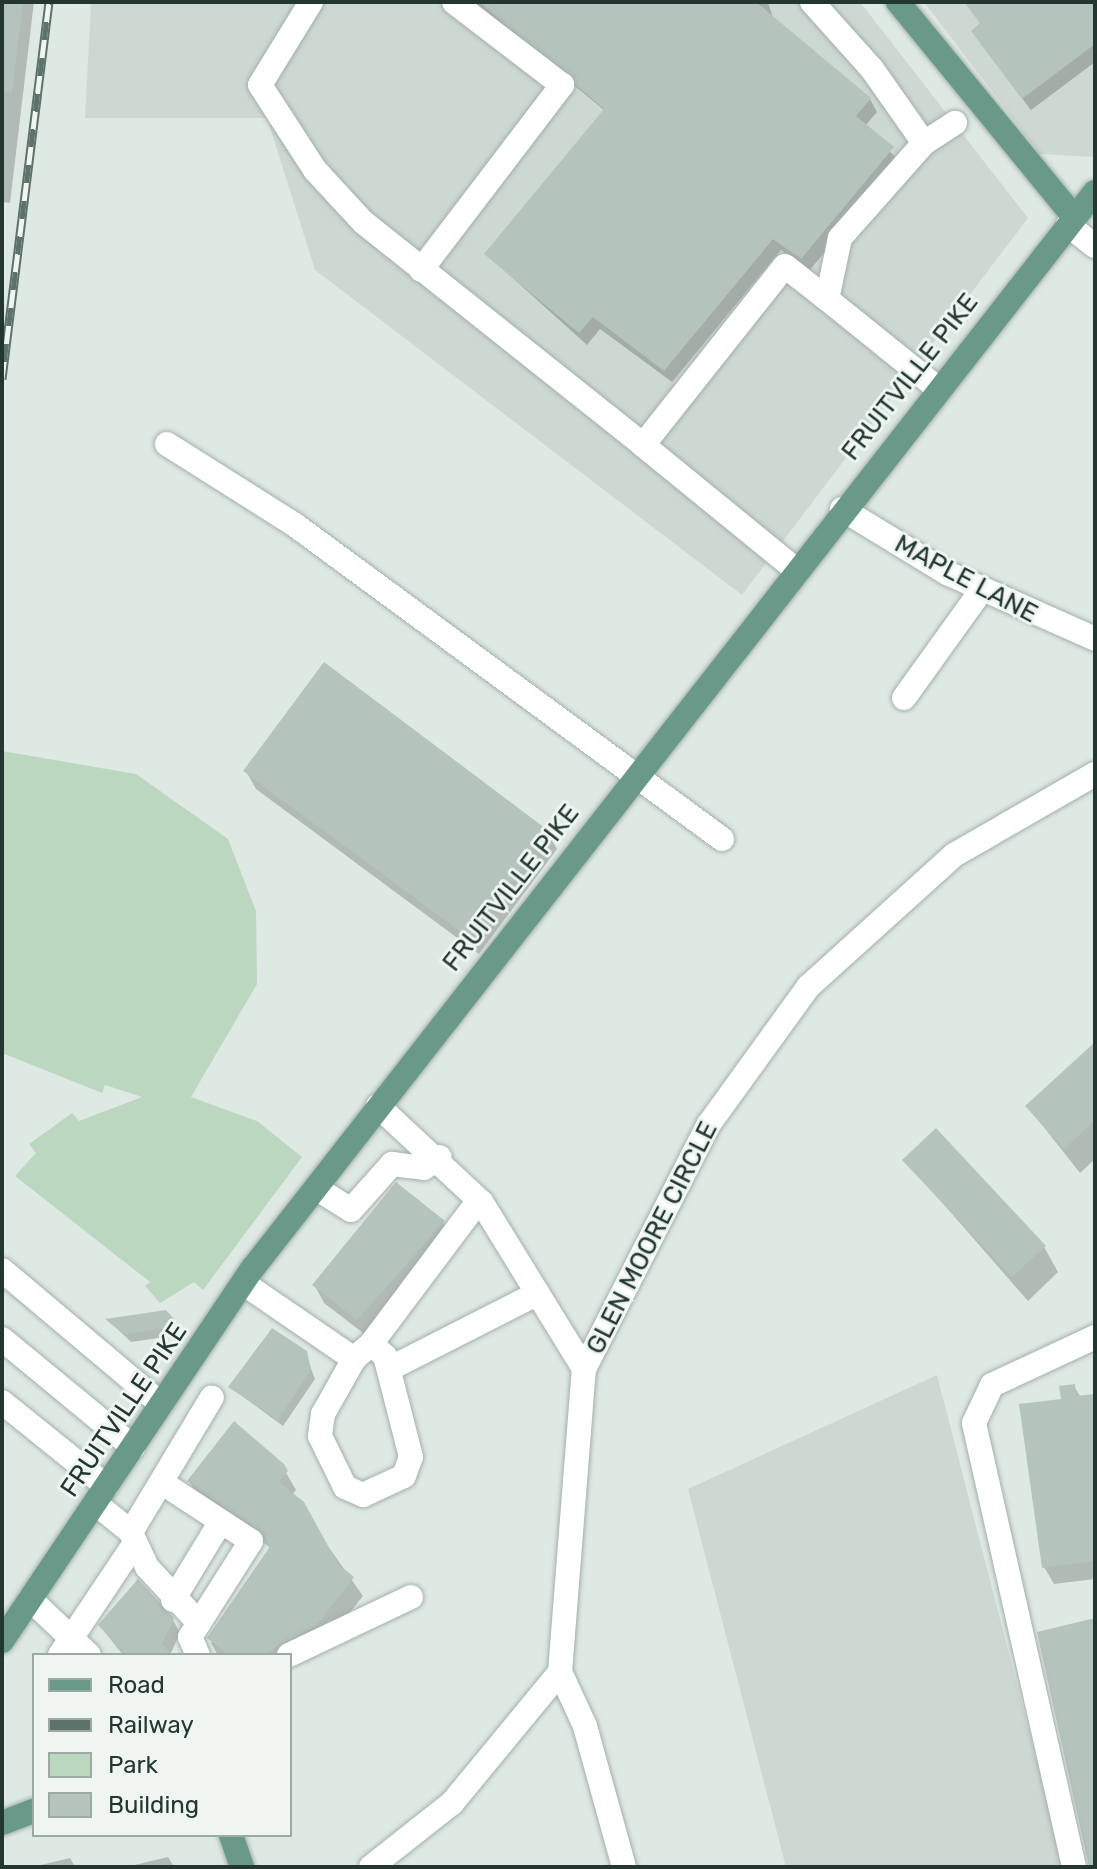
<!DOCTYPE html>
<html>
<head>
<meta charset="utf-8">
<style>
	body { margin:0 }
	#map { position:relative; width:1097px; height:1869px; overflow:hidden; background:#dfe9e4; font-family:Rubik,sans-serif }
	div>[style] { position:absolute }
	.built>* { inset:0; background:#ced8d3 }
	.green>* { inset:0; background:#bbd7c0 }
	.shadow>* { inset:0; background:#0003 }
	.building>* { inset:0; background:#b5c3bd }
	.roads { filter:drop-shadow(0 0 2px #a3b0aa) drop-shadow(0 0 2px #a3b0aa) }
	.minor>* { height:24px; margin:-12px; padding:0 12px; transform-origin:12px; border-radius:12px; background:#fff }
	.major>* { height:24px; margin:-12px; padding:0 12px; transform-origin:12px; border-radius:12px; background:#699989 }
	.rail>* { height:9px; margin-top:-4.5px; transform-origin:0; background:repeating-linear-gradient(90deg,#eff6f2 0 18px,#5d726b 0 36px); box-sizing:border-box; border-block:2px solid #5d726b }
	span { translate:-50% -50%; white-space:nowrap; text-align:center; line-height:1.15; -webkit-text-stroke:6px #eff6f2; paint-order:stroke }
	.street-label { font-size:26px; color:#233730 }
	.frame { position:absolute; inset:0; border:4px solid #233730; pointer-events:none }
	.legend { position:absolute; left:32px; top:1653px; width:260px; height:184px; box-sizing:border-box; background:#eff6f2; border:2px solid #9daaa4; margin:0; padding:10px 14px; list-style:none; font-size:24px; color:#233730 }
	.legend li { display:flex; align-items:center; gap:16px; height:40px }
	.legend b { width:40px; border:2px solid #9daaa4 }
</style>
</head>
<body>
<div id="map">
	<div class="built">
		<div style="clip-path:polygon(91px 2px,860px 2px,1028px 218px,742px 595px,315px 270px,267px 118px,85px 118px)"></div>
		<div style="clip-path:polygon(924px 2px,1095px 2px,1095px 157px,1040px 154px)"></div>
		<div style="clip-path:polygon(937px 1375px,1064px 1867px,786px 1867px,688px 1489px)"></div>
	</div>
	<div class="green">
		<div style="clip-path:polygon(2px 751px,136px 774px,228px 839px,256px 911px,257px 984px,191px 1097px,257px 1121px,302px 1157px,203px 1290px,194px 1282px,160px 1303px,145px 1286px,150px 1282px,15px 1176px,36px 1153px,29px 1144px,72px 1113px,79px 1121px,142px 1097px,105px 1085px,102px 1093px,2px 1053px)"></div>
	</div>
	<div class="shadow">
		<div style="clip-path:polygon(2px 2px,34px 2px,10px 203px,2px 202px)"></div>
		<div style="clip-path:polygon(474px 2px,768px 2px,773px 18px,870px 99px,877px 112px,865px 126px,900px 162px,809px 271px,781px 250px,672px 382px,600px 329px,587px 345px,486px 254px,605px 111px)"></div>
		<div style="clip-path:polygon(966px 2px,1095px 2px,1095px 62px,1031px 110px,981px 44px,982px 25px)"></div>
		<div style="clip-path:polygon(246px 771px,547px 832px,557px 849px,479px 954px,256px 789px)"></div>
		<div style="clip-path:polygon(1095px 1045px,1095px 1159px,1080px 1173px,1028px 1107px)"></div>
		<div style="clip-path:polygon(905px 1160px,1044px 1247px,1058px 1272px,1028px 1301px)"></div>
		<div style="clip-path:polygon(443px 1222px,453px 1239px,367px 1336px,324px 1303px,315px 1286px)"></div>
		<div style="clip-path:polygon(108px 1320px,172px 1320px,177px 1328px,171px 1336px,131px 1342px)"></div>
		<div style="clip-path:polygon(305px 1352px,315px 1379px,283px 1426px,230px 1387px)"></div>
		<div style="clip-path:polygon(1074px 1386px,1081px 1398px,1095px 1396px,1095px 1579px,1054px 1584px,1044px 1567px,1063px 1401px)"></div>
		<div style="clip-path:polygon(282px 1466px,296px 1490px,292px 1495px,363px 1596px,326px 1642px,290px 1655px,218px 1655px,211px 1643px,271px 1548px,199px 1498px,189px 1481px)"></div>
		<div style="clip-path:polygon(173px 1620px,180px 1633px,170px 1655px,123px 1655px,100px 1626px)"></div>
		<div style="clip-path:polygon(168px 1857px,174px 1867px,126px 1867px)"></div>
		<div style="clip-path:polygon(70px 1858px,75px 1867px,38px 1867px,37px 1866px)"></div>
	</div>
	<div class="building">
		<div style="clip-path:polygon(2px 2px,23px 2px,12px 93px,2px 92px)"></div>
		<div style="clip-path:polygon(479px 2px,756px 2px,871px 98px,856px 116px,894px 147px,801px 259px,773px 239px,664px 371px,593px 317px,579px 333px,484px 254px,604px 109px)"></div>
		<div style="clip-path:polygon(964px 2px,1095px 2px,1095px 44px,1022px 99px,971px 31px,980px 23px)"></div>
		<div style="clip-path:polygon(324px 662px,549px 831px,469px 938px,243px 771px)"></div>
		<div style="clip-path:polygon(1095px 1042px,1095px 1120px,1064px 1149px,1025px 1106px)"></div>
		<div style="clip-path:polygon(936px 1128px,1046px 1246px,1012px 1277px,902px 1160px)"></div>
		<div style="clip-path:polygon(396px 1182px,445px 1221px,357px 1320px,312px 1285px)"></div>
		<div style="clip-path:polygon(166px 1310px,174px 1319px,166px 1328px,125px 1335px,105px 1319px)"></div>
		<div style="clip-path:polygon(272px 1328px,307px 1351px,311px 1370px,278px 1420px,228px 1387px)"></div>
		<div style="clip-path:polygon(1075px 1384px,1076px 1396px,1095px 1394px,1095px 1561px,1042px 1568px,1019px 1404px,1061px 1399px,1059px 1386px)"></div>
		<div style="clip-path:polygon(234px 1421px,284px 1464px,288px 1471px,279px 1482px,304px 1502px,338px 1564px,354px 1577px,317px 1625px,263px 1655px,229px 1655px,207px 1638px,269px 1548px,265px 1535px,187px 1481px)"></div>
		<div style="clip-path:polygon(138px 1579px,174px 1618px,162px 1644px,172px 1655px,126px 1655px,98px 1625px)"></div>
		<div style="clip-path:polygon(1095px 1618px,1095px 1867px,1089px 1867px,1037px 1632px)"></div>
	</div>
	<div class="roads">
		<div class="minor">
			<div style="left:311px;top:2px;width:97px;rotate:121.6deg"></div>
			<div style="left:260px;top:85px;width:101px;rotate:57.1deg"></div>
			<div style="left:315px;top:170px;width:71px;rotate:47.3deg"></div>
			<div style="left:363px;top:222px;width:358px;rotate:38.5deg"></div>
			<div style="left:812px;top:2px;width:90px;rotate:48.2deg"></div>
			<div style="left:872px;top:69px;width:90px;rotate:54.9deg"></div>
			<div style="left:924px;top:143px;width:37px;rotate:-33deg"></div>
			<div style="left:924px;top:143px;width:127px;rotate:131.5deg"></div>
			<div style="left:840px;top:238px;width:62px;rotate:102deg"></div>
			<div style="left:827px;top:299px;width:140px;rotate:38.9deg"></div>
			<div style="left:1068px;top:225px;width:34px;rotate:38deg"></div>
			<div style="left:421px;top:270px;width:233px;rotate:-52.7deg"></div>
			<div style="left:562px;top:85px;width:136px;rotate:-142.5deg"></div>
			<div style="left:167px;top:444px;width:151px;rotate:32.3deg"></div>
			<div style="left:295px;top:525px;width:530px;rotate:36.33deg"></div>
			<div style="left:842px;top:509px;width:123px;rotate:31.4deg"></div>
			<div style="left:947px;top:573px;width:162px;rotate:24deg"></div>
			<div style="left:795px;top:569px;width:196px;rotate:-140.8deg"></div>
			<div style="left:643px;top:445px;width:228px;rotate:-51.6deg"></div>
			<div style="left:785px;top:266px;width:53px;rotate:38.2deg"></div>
			<div style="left:904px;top:698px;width:132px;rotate:-54.3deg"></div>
			<div style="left:378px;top:1106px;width:142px;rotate:43deg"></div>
			<div style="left:482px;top:1203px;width:195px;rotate:58.4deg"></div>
			<div style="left:316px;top:1188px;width:41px;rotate:32.2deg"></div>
			<div style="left:351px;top:1210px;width:62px;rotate:-48.3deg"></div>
			<div style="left:392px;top:1164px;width:32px;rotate:7deg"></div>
			<div style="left:424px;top:1168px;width:19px;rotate:-35deg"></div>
			<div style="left:2px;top:1270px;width:208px;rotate:40.1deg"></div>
			<div style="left:243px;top:1283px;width:135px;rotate:34.4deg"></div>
			<div style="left:354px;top:1359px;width:63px;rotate:119.4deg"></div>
			<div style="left:323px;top:1414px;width:22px;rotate:98deg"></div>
			<div style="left:320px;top:1436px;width:57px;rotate:63.9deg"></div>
			<div style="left:345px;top:1487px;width:20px;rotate:24deg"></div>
			<div style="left:363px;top:1495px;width:45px;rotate:-24.9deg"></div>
			<div style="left:404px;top:1476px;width:20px;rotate:-70deg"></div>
			<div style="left:411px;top:1457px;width:104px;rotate:-104.4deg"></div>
			<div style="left:385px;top:1356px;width:18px;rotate:-139deg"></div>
			<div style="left:371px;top:1344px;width:23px;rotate:139deg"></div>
			<div style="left:2px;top:1339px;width:170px;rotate:39.5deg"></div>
			<div style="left:371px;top:1344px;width:180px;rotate:-53.1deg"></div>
			<div style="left:389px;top:1369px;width:167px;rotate:-27deg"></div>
			<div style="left:2px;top:1402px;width:134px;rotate:38.9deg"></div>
			<div style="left:164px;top:1484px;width:104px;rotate:33.2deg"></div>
			<div style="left:251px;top:1541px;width:114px;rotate:122.4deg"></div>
			<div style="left:190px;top:1637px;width:20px;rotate:66deg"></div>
			<div style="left:95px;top:1503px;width:46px;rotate:38.9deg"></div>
			<div style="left:30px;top:1599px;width:81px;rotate:43.5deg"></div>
			<div style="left:173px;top:1600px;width:92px;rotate:-58.7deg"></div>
			<div style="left:199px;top:1623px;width:76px;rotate:-132.9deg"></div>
			<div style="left:147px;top:1567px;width:38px;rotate:-115deg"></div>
			<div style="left:131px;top:1532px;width:157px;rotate:-59deg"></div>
			<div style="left:60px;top:1655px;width:131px;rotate:-56.2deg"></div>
			<div style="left:289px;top:1655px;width:135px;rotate:-25.4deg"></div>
			<div style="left:371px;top:1867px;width:103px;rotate:-38.3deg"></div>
			<div style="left:452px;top:1803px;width:170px;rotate:-50.5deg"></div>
			<div style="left:624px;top:1867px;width:146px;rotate:-105.5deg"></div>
			<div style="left:585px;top:1726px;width:60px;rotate:-114.8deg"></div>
			<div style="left:560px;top:1672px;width:304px;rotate:-85.5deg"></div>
			<div style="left:584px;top:1369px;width:275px;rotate:-63deg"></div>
			<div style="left:709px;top:1124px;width:170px;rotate:-54.1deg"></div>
			<div style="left:809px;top:986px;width:195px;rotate:-42.1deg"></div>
			<div style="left:954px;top:855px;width:163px;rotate:-29.9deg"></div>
			<div style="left:1074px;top:1867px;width:455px;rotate:-102.7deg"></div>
			<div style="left:974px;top:1423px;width:42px;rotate:-64.7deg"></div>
			<div style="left:992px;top:1385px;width:114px;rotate:-25deg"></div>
		</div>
		<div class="major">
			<div style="left:898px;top:2px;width:278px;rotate:50.7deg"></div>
			<div style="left:2px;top:1641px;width:450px;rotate:-56.1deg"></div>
			<div style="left:253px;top:1268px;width:1366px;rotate:-51.96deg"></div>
			<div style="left:2px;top:1823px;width:34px;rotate:-21deg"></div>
			<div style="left:231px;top:1835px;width:34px;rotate:71deg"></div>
		</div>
	</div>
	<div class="rail">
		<div style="left:2px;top:379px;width:380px;rotate:-82.9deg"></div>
	</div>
	<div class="street-label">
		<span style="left:910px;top:377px;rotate:-52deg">FRUITVILLE PIKE</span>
		<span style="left:966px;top:579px;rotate:28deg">MAPLE LANE</span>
		<span style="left:511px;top:888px;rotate:-52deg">FRUITVILLE PIKE</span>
		<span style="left:652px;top:1238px;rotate:-63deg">GLEN MOORE CIRCLE</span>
		<span style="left:124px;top:1410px;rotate:-56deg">FRUITVILLE PIKE</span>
	</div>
	<div class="frame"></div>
	<ul class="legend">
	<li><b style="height:10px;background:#699989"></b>Road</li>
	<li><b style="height:10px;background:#5d726b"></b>Railway</li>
	<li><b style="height:22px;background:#bbd7c0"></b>Park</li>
	<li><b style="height:22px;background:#b5c3bd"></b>Building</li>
	</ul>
</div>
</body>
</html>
